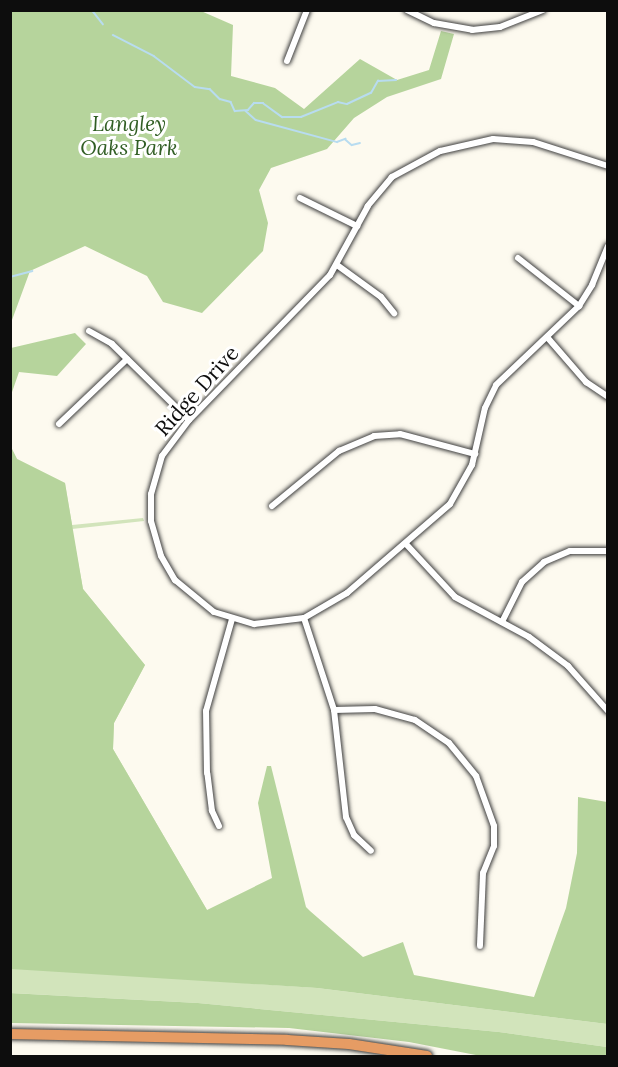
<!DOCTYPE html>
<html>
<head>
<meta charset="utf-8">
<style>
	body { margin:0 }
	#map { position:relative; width:618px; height:1067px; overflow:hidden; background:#fdfaef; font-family:Lora,serif }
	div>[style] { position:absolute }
	.green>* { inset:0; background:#d2e4bb }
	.forest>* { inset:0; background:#b6d49c }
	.stream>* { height:1.5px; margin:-0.75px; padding:0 0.75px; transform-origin:0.75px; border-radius:0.75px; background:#b8dcf0 }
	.roads { filter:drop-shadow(0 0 2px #404040) drop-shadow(0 0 2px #404040) }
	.street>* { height:6px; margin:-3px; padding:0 3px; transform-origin:3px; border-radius:3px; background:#fff }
	.highway>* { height:10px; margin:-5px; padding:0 5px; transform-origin:5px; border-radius:5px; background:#e69c64 }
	span { translate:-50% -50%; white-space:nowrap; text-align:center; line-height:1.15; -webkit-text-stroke:6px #fff; paint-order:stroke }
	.park-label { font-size:21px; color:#315e24; font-style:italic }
	.street-label { font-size:21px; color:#0d0d0d }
	.frame { position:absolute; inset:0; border:12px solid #0d0d0d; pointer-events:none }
</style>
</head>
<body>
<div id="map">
	<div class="green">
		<div style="clip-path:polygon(10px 445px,17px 459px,65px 483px,72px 525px,143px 518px,144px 521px,72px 529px,83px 589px,145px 665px,114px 723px,113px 749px,207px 910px,200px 980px,317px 988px,607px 1024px,607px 1047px,499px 1032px,198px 1003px,11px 993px)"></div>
	</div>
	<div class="forest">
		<div style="clip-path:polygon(11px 10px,201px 11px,233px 25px,231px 76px,275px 88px,304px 109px,360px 59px,397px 80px,429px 70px,441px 31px,454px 34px,441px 79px,387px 97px,354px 118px,327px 149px,271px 168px,259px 190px,268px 223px,263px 251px,202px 313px,163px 302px,147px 276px,85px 246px,30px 271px,12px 320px,11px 336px)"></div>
		<div style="clip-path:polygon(75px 333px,86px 344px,57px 376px,19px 372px,11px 395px,11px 348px)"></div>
		<div style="clip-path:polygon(10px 445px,17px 459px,65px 483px,83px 589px,145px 665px,114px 723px,113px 749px,207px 910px,272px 878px,258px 803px,267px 766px,271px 766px,306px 907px,310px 911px,363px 957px,403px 942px,414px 975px,534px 997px,566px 908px,577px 853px,578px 797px,607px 802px,607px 1024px,317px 988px,11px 969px)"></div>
		<div style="clip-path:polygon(10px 993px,198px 1003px,499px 1032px,607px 1047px,607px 1056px,481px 1056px,409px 1042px,289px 1028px,11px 1023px)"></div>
	</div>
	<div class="stream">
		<div style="left:92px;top:10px;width:18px;rotate:52deg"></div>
		<div style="left:113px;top:35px;width:46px;rotate:27.1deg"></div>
		<div style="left:154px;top:56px;width:51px;rotate:37.1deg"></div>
		<div style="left:195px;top:87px;width:15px;rotate:8deg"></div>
		<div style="left:210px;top:89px;width:14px;rotate:45deg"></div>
		<div style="left:220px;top:99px;width:11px;rotate:15deg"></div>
		<div style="left:231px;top:102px;width:10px;rotate:66deg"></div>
		<div style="left:235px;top:111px;width:13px;rotate:-4deg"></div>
		<div style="left:248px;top:110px;width:9px;rotate:-49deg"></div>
		<div style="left:254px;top:103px;width:9px"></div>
		<div style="left:263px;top:103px;width:24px;rotate:36deg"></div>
		<div style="left:282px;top:117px;width:19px"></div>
		<div style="left:301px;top:117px;width:40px;rotate:-22deg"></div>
		<div style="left:338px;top:102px;width:9px;rotate:13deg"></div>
		<div style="left:347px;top:104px;width:26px;rotate:-25deg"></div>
		<div style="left:371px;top:93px;width:14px;rotate:-60deg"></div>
		<div style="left:378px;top:81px;width:18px;rotate:-3deg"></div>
		<div style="left:246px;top:111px;width:13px;rotate:42deg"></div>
		<div style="left:256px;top:120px;width:84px;rotate:15.2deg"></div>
		<div style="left:337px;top:142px;width:9px;rotate:-21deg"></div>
		<div style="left:345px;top:139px;width:9px;rotate:41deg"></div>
		<div style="left:352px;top:145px;width:8px;rotate:-14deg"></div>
		<div style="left:10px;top:277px;width:23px;rotate:-15deg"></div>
	</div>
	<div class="roads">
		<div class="street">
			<div style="left:407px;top:10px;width:30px;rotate:26deg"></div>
			<div style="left:434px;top:23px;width:39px;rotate:10deg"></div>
			<div style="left:472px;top:30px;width:28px;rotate:-6deg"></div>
			<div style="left:500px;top:27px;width:46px;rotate:-21.6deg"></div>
			<div style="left:287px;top:61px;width:55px;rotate:-68.6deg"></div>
			<div style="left:608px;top:166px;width:79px;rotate:-162.3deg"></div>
			<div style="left:533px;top:142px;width:40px;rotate:-175.7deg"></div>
			<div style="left:493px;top:139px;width:54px;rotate:167.2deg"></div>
			<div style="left:440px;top:151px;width:55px;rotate:151.6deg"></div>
			<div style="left:392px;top:177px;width:38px;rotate:130deg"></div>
			<div style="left:368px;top:206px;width:79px;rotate:118.8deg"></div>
			<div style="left:330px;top:275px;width:202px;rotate:134.2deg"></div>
			<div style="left:189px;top:420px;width:45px;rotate:126.9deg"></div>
			<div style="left:162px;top:456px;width:40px;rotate:106deg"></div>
			<div style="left:151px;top:494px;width:27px;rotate:90deg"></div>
			<div style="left:151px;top:521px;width:36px;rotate:74deg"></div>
			<div style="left:161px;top:556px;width:28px;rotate:60deg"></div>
			<div style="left:175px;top:580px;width:50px;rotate:39.4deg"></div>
			<div style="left:214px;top:612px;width:42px;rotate:16.7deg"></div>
			<div style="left:254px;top:624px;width:50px;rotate:-6.8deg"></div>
			<div style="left:304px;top:618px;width:50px;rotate:-30.2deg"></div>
			<div style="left:347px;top:593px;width:136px;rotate:-40.8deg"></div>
			<div style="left:450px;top:504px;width:45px;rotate:-60.6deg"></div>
			<div style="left:472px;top:465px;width:58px;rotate:-77.2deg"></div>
			<div style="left:485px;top:408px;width:25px;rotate:-64deg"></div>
			<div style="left:496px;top:385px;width:115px;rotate:-43.6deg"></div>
			<div style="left:579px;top:306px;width:25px;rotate:-58deg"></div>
			<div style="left:592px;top:285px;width:42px;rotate:-67.7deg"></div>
			<div style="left:300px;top:198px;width:64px;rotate:26.2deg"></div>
			<div style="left:518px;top:258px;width:78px;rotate:38.2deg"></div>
			<div style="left:337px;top:265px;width:54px;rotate:36deg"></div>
			<div style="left:381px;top:297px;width:21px;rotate:51deg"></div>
			<div style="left:89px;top:331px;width:26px;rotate:29deg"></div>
			<div style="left:112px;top:344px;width:108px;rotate:44.6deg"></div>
			<div style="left:547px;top:337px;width:60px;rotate:49.1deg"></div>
			<div style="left:586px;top:382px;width:27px;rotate:34deg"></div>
			<div style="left:59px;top:424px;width:94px;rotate:-43.7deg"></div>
			<div style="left:272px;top:506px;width:87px;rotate:-39.4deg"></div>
			<div style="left:339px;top:451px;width:38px;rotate:-23deg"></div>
			<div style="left:374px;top:436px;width:26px;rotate:-4deg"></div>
			<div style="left:400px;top:434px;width:78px;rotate:14.9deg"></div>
			<div style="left:406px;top:544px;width:72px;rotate:47.2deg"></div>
			<div style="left:455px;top:597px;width:84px;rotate:28.4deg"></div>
			<div style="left:529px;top:637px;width:49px;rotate:36.6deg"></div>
			<div style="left:568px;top:666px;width:60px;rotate:48.4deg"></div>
			<div style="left:304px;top:618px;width:97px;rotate:71.9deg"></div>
			<div style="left:334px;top:710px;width:108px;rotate:83.6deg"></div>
			<div style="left:346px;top:817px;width:20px;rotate:66deg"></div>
			<div style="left:354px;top:835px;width:23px;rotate:43deg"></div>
			<div style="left:502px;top:622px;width:45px;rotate:-63.4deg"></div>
			<div style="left:522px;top:582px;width:30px;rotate:-42deg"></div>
			<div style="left:544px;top:562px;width:28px;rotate:-23deg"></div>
			<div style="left:570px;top:551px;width:38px"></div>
			<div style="left:334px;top:710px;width:41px;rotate:-1.4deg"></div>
			<div style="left:375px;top:709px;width:41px;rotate:15.4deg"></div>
			<div style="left:415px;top:720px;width:41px;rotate:34.1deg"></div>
			<div style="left:449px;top:743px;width:43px;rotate:50.7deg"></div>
			<div style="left:476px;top:776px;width:53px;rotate:70.2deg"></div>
			<div style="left:494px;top:826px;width:20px;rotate:90deg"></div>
			<div style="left:494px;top:846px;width:29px;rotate:112deg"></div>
			<div style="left:483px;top:873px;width:73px;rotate:92.4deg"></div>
			<div style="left:219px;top:826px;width:17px;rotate:-115deg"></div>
			<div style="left:212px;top:811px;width:38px;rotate:-97deg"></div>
			<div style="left:207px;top:773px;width:62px;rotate:-90.9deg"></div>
			<div style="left:206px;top:711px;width:96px;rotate:-74.2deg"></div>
		</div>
		<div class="highway">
			<div style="left:10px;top:1034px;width:277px;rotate:1.2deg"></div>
			<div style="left:287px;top:1040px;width:62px;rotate:3.7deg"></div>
			<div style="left:349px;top:1044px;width:79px;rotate:8.7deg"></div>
		</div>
	</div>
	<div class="park-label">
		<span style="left:129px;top:136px">Langley<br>Oaks Park</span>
	</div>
	<div class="street-label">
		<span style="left:197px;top:391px;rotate:-48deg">Ridge Drive</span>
	</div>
	<div class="frame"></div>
</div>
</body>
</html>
